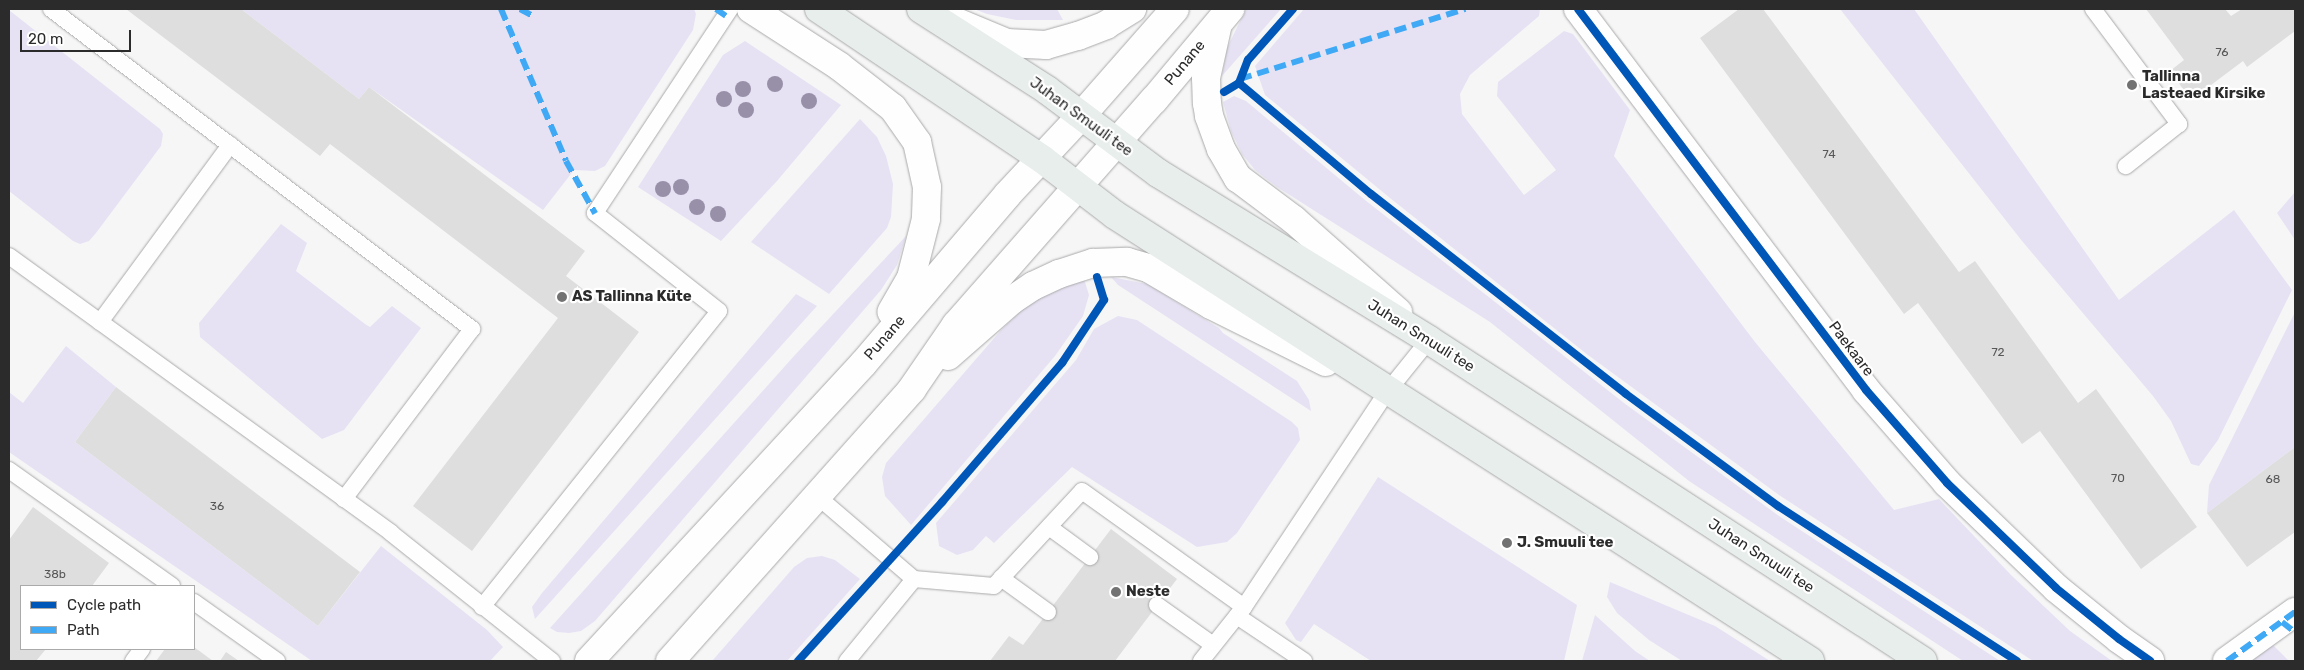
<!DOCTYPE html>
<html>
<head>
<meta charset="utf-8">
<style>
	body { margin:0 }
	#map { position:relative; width:2304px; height:670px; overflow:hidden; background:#f6f6f7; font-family:Rubik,sans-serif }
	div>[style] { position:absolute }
	.green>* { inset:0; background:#e7e2f3 }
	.building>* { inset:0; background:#dededf }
	.roads { filter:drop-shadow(0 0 1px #a9a9aa) drop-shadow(0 0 1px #a9a9aa) }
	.service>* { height:16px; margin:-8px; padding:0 8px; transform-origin:8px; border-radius:8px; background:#fefefe }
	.minor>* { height:28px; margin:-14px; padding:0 14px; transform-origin:14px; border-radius:14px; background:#fefefe }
	.tertiary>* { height:28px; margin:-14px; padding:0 14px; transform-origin:14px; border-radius:14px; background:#fefefe }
	.secondary>* { height:28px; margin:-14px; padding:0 14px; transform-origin:14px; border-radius:14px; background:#fefefe }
	.primary>* { height:28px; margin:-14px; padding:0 14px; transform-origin:14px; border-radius:14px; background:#e8eeec }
	.quiet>* { height:6px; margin-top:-3px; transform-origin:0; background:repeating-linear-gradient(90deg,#3fa9f5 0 12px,transparent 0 18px) }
	.cycleway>* { height:8px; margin:-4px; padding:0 4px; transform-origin:4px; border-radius:4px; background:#0057b8 }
	.trees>* { width:16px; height:16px; margin:-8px; border-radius:50%; background:#9890a9 }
	.dots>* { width:14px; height:14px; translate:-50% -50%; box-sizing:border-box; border:2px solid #fff; border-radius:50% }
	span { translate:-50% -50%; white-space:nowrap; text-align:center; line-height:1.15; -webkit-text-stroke:4.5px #fff; paint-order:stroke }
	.number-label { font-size:12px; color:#585859 }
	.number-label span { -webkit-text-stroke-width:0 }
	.street-label { font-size:15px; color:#2b2b2c }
	.poi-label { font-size:15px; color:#2b2b2c; font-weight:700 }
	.left { translate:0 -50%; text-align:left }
	.frame { position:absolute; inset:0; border:10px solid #2b2b2c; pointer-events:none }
	.legend { position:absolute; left:20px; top:585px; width:175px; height:65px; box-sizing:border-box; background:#fff; border:1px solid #aaaaab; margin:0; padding:6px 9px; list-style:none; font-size:15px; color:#2b2b2c }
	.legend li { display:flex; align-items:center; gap:10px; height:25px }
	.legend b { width:25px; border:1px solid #aaaaab }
	.scale { position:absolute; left:20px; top:30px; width:111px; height:22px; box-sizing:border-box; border:2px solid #2b2b2c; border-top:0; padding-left:6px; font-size:15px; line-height:18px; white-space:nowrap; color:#2b2b2c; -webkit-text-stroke:4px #fff; paint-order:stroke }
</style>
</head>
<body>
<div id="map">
	<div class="green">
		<div style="clip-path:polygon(241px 9px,694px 9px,696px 14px,693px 30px,605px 166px,595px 171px,574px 170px,543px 210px,369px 87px,359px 99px)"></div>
		<div style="clip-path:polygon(974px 9px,1057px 9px,1063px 20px,1016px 20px,987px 14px)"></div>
		<div style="clip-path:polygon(1246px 9px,1281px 9px,1222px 76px,1227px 48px)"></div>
		<div style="clip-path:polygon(1304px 9px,1540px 9px,1539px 16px,1470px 75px,1460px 94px,1462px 114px,1524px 195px,1556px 170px,1497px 96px,1498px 82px,1564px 31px,1573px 34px,1630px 110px,1614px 156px,1755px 342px,1894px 510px,1939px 499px,2011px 575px,2070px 631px,2112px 661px,2033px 661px,1779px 495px,1588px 355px,1390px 198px,1265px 95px,1255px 66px)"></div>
		<div style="clip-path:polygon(1840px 9px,1914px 9px,2119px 300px,2234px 210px,2292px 290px,2218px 440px,2199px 466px,2191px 464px,2171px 421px,2153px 396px,2022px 241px)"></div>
		<div style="clip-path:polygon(9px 10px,160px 129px,163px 134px,161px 146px,96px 233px,89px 241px,80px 244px,73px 241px,9px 191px)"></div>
		<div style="clip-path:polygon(745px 41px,841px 105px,777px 181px,721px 241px,638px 187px,723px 55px)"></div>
		<div style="clip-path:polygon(1234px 96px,1246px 101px,1365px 200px,1624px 403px,1779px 516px,2000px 661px,1963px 661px,1689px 481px,1490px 322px,1277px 187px,1255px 170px,1242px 154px,1231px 131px,1223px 102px)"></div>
		<div style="clip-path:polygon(860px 119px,877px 137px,886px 156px,893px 184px,891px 217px,887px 228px,829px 294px,751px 242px)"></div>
		<div style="clip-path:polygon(2295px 192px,2295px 240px,2277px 213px)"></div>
		<div style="clip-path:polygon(281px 224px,307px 243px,296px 271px,365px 324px,370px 327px,392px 306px,421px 328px,344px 430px,322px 439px,200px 337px,199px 323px)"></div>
		<div style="clip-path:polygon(906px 236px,897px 265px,881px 290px,595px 621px,581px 631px,569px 633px,557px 632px,550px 628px,794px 356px)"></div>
		<div style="clip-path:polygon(1111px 277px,1147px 284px,1219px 328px,1223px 333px,1297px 381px,1309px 400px,1311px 411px,1118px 285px)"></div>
		<div style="clip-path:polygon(1084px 279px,1089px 295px,1083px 316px,1055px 356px,911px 525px,885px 496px,882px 477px,886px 463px,1002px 329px,1023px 309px,1043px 296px)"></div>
		<div style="clip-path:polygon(796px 294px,817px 306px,535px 619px,532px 607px,542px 593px)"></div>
		<div style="clip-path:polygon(2295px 312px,2295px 447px,2207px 513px,2209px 485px)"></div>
		<div style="clip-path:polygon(1118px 316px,1137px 320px,1292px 422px,1298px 428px,1300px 440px,1237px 533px,1227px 542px,1197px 547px,1072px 467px,994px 543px,986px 536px,973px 550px,957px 555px,939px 546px,936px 523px,1076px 360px,1094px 329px)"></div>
		<div style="clip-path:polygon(66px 346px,116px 387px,75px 442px,318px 626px,381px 546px,487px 630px,503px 647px,490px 661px,312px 661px,9px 452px,9px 392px,23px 403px)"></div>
		<div style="clip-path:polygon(1378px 477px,1577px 605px,1564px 661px,1371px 661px,1314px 624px,1301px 642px,1296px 640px,1285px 623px)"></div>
		<div style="clip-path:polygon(822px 556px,835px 560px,860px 579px,787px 661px,712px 661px,794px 567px,807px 558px)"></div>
		<div style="clip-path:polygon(1610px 582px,1715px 626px,1770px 661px,1682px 661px,1649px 640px,1617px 613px,1607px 597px)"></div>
		<div style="clip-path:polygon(1595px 615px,1635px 651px,1650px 661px,1582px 661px)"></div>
		<div style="clip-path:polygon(2273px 645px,2289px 661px,2251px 661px)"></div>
	</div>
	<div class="building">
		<div style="clip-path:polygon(126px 9px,241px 9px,359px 99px,369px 87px,585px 251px,566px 276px,639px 332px,472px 551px,413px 506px,558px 318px,330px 144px,320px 156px)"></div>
		<div style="clip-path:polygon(1739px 9px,1763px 9px,1959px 272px,1975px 261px,2078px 403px,2096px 389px,2197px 527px,2141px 569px,2040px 431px,2022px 444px,1918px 303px,1904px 314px,1700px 38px)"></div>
		<div style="clip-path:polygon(2146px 9px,2225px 9px,2231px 16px,2242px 9px,2295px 9px,2295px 31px,2247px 67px,2243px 61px,2191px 100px,2170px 71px,2184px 60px)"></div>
		<div style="clip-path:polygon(116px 387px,360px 572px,318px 626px,75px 442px)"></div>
		<div style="clip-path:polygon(2295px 447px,2295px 532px,2247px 567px,2207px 513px)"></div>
		<div style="clip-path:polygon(33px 507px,109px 563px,92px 586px,21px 586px,21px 649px,46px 649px,36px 661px,9px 661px,9px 540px)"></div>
		<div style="clip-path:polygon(1111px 529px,1177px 579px,1115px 661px,990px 661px,1009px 636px,1023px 645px)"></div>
		<div style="clip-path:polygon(194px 647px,213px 661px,156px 661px,165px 649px)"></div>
		<div style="clip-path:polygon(226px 652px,239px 661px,220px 661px)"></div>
	</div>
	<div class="roads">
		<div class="service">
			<div style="left:51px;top:9px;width:529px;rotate:37.24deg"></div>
			<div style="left:472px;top:329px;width:213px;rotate:127deg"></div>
			<div style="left:2093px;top:9px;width:144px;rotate:53.2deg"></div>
			<div style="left:2179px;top:124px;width:68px;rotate:141.6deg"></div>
			<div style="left:9px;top:256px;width:472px;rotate:35.9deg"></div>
			<div style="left:391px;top:533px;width:206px;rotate:38.5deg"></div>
			<div style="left:100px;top:322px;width:220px;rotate:-53.7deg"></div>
			<div style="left:9px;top:470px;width:200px;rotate:35.4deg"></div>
			<div style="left:817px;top:496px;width:128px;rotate:40.6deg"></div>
			<div style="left:914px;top:579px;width:80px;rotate:5deg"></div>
			<div style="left:994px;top:586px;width:129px;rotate:-47.2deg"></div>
			<div style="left:1082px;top:491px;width:199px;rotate:35.6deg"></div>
			<div style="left:1049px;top:527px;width:51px;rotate:36.2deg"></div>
			<div style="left:1001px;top:578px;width:58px;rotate:35.9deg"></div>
			<div style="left:194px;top:602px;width:102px;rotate:35.4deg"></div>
			<div style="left:1157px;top:605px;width:69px;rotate:35.5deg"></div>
			<div style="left:482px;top:607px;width:379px;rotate:-51.3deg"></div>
			<div style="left:719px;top:311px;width:158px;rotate:-141.7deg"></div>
			<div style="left:595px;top:213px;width:245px;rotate:-56.5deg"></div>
			<div style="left:1237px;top:616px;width:81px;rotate:33.9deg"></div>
			<div style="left:133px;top:661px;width:15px;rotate:-53deg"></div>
			<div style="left:847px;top:661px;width:106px;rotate:-50.7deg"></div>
			<div style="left:1201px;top:661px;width:69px;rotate:-51.5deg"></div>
			<div style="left:1244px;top:607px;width:258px;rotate:-56.4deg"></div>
			<div style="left:1387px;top:392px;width:67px;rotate:-51.1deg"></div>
		</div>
		<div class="minor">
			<div style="left:2227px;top:661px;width:84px;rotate:-35.8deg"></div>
		</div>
		<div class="tertiary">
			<div style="left:1578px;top:9px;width:478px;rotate:52.9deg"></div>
			<div style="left:1866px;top:390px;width:123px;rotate:48.9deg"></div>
			<div style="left:1947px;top:483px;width:151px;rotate:43.9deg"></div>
			<div style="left:2056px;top:588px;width:81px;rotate:39deg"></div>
			<div style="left:2119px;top:639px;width:38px;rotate:35deg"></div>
		</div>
		<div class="secondary">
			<div style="left:751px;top:9px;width:105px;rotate:32.9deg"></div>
			<div style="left:839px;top:66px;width:68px;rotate:37.9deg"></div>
			<div style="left:893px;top:108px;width:42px;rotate:54.8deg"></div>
			<div style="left:917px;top:142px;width:46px;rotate:77.5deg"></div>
			<div style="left:927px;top:187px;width:32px;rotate:92deg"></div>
			<div style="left:926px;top:219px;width:61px;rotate:104.3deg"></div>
			<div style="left:911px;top:278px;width:39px;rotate:120deg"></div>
			<div style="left:949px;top:19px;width:63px;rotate:22.5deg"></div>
			<div style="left:1007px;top:43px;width:39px;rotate:3deg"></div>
			<div style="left:1046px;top:45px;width:33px;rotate:-16deg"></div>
			<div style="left:1078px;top:36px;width:30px;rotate:-21deg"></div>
			<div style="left:1106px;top:25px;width:31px;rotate:-32deg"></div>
			<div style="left:1217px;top:28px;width:51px;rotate:102.4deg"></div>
			<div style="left:1206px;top:78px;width:25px;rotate:88deg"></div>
			<div style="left:1207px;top:103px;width:13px;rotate:81deg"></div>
			<div style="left:1209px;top:116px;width:35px;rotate:70deg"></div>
			<div style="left:1221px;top:149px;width:34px;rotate:60deg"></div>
			<div style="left:1238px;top:178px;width:70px;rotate:36.9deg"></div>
			<div style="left:1294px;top:220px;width:139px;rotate:41.5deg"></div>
			<div style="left:948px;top:356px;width:85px;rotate:-41.2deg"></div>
			<div style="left:1012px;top:300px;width:25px;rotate:-34deg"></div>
			<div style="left:1033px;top:286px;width:29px;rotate:-25deg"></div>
			<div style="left:1059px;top:274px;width:36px;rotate:-18deg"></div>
			<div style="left:1093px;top:263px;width:34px;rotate:-2deg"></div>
			<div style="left:1127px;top:262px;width:22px;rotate:16deg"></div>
			<div style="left:1148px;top:268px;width:73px;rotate:30.4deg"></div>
			<div style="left:1211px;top:305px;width:128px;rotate:26.4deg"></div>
			<div style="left:589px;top:661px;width:404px;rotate:-47.3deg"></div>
			<div style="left:863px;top:364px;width:223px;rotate:-49.5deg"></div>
			<div style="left:1008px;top:194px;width:107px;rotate:-46.9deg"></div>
			<div style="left:1081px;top:116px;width:142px;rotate:-48.7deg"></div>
			<div style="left:670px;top:661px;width:364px;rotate:-48.3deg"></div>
			<div style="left:912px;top:389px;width:78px;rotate:-55.5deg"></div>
			<div style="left:956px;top:325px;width:300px;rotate:-48.7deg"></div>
			<div style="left:1154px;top:100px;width:119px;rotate:-50.1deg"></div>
		</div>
		<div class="primary">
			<div style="left:819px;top:9px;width:269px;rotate:33.9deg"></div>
			<div style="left:1042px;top:159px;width:92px;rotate:37.5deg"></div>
			<div style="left:1115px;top:215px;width:826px;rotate:32.69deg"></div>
			<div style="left:921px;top:9px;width:150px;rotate:32.7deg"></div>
			<div style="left:1047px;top:90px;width:139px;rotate:36.8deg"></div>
			<div style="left:1158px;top:173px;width:318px;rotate:31.6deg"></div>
			<div style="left:1429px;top:340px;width:589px;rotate:33.02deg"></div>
		</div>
	</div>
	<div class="quiet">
		<div style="left:501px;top:9px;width:165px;rotate:66.8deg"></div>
		<div style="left:566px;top:161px;width:60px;rotate:60.9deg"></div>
		<div style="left:520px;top:9px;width:15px;rotate:28deg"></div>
		<div style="left:716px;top:9px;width:12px;rotate:35deg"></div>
		<div style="left:1240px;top:79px;width:236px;rotate:-17.3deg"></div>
		<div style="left:2282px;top:622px;width:16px;rotate:38deg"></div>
		<div style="left:2227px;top:661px;width:84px;rotate:-35.8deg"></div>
	</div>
	<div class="cycleway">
		<div style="left:1578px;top:9px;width:478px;rotate:52.9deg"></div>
		<div style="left:1866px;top:390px;width:123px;rotate:48.9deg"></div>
		<div style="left:1947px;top:483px;width:151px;rotate:43.9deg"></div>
		<div style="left:2056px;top:588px;width:81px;rotate:39deg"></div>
		<div style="left:2119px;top:639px;width:38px;rotate:35deg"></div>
		<div style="left:1239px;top:83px;width:172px;rotate:40.1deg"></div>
		<div style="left:1371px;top:194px;width:324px;rotate:38.1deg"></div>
		<div style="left:1626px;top:394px;width:189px;rotate:36.4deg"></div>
		<div style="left:1778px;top:506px;width:285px;rotate:33deg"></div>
		<div style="left:1224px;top:92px;width:17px;rotate:-31deg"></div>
		<div style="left:1239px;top:83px;width:25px;rotate:-69deg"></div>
		<div style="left:1248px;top:60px;width:68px;rotate:-48.6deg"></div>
		<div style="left:798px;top:661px;width:215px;rotate:-47.8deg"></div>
		<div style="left:942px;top:502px;width:184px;rotate:-49.2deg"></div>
		<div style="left:1062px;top:363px;width:76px;rotate:-56.3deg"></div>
		<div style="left:1104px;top:300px;width:24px;rotate:-107deg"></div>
	</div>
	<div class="trees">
		<div style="left:775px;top:84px"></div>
		<div style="left:743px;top:89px"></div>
		<div style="left:724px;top:99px"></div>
		<div style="left:809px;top:101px"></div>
		<div style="left:746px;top:110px"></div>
		<div style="left:681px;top:187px"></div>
		<div style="left:663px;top:189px"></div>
		<div style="left:697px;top:207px"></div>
		<div style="left:718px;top:214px"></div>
	</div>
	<div class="dots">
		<div style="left:2132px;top:85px;background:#727273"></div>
		<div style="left:562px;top:297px;background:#727273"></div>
		<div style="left:1507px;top:543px;background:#727273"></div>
		<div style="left:1116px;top:592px;background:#727273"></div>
	</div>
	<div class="number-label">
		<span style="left:2222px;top:53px">76</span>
		<span style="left:1829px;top:155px">74</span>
		<span style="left:1998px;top:353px">72</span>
		<span style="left:2118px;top:479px">70</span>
		<span style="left:2273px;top:480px">68</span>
		<span style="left:217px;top:507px">36</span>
		<span style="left:55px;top:575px">38b</span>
	</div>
	<div class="street-label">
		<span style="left:1185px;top:63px;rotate:-50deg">Punane</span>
		<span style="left:1081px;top:117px;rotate:36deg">Juhan Smuuli tee</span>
		<span style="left:1421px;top:336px;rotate:32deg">Juhan Smuuli tee</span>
		<span style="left:885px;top:338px;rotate:-49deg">Punane</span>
		<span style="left:1851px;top:349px;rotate:53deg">Paekaare</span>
		<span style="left:1761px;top:556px;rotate:33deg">Juhan Smuuli tee</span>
	</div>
	<div class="poi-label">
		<span class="left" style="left:2142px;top:85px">Tallinna<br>Lasteaed Kirsike</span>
		<span class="left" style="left:572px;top:297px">AS Tallinna Küte</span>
		<span class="left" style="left:1517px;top:543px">J. Smuuli tee</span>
		<span class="left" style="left:1126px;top:592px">Neste</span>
	</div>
	<div class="frame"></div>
	<ul class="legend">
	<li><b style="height:6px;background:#0057b8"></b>Cycle path</li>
	<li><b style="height:6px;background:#3fa9f5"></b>Path</li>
	</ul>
	<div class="scale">20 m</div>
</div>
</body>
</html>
